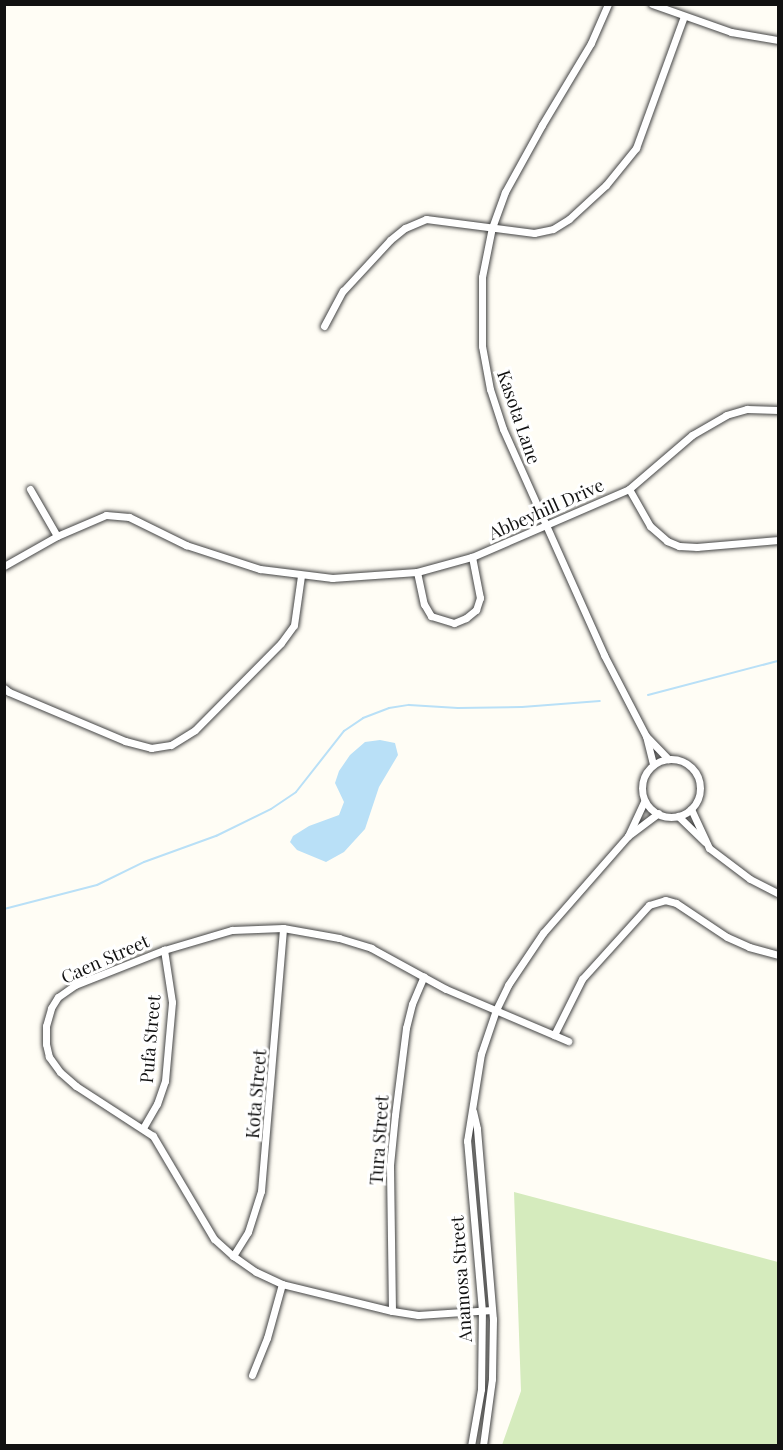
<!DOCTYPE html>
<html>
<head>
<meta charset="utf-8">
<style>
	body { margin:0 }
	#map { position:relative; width:783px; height:1450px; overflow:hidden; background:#fffdf5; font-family:"Playfair Display",serif }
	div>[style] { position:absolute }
	.green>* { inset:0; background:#d5ebbd }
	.water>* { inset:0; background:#b9e0f7 }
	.stream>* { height:2px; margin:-1px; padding:0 1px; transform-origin:1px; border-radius:1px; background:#b9e0f7 }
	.roads { filter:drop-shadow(0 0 2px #444) drop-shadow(0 0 2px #444) }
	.street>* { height:7px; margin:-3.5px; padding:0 3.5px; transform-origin:3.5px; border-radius:3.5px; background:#fff }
	.street>.ring { margin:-3.5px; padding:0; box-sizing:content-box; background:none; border:7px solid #fff; border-radius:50% }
	span { translate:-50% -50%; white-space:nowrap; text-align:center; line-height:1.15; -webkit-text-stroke:6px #fff; paint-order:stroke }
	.street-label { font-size:18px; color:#111 }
	.frame { position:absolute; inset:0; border:6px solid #111; pointer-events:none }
</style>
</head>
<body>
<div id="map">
	<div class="green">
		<div style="clip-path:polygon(514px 1192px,778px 1262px,778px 1445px,502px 1445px,521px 1391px)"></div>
	</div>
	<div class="water">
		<div style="clip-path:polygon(380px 740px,395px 743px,398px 755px,379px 787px,365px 829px,344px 852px,326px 862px,297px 850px,290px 842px,293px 836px,309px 826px,339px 815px,344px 802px,335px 783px,339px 771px,350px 755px,365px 742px)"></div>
	</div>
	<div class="stream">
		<div style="left:648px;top:695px;width:134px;rotate:-14.7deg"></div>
		<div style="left:4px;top:909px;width:96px;rotate:-14.5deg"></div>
		<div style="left:97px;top:885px;width:52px;rotate:-26.1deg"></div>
		<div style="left:144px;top:862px;width:77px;rotate:-19.9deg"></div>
		<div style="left:216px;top:836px;width:61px;rotate:-26.1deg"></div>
		<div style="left:271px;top:809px;width:30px;rotate:-34deg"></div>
		<div style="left:296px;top:792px;width:78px;rotate:-51.8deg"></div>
		<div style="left:344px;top:731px;width:23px;rotate:-34deg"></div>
		<div style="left:363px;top:718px;width:28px;rotate:-21deg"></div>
		<div style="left:389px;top:708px;width:20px;rotate:-9deg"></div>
		<div style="left:409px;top:705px;width:49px;rotate:3.5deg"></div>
		<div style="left:458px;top:708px;width:64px;rotate:-0.9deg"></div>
		<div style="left:522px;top:707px;width:78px;rotate:-4.4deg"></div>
	</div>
	<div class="roads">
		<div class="street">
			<div style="left:608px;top:4px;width:43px;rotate:113.6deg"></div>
			<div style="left:591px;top:43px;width:96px;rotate:120.9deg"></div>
			<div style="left:542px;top:125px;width:77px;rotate:118.9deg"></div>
			<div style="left:505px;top:192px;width:37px;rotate:110deg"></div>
			<div style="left:492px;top:227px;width:51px;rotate:101.3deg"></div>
			<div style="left:482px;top:277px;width:69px;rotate:90deg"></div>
			<div style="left:482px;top:346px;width:44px;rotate:79.5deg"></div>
			<div style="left:490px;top:389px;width:42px;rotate:72deg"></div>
			<div style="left:503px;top:429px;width:248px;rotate:65.9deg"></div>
			<div style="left:604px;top:655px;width:91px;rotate:62.6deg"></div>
			<div style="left:646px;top:736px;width:29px;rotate:76deg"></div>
			<div style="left:652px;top:4px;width:84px;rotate:19.5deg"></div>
			<div style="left:731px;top:32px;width:48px;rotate:9.7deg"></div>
			<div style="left:324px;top:326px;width:40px;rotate:-62deg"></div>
			<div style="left:343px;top:291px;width:69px;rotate:-47.3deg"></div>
			<div style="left:390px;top:240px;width:19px;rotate:-39deg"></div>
			<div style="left:405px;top:228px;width:23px;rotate:-23deg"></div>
			<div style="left:426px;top:219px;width:109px;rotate:7.4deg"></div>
			<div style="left:534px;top:233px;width:19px;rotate:-12deg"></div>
			<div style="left:553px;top:229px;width:19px;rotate:-32deg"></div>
			<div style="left:569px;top:219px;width:50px;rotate:-42.6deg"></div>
			<div style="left:606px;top:185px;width:48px;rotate:-51deg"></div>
			<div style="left:636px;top:148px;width:140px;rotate:-70deg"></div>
			<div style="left:30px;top:489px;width:54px;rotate:60.1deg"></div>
			<div style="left:629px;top:489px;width:43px;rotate:60.4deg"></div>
			<div style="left:650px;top:526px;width:23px;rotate:41deg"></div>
			<div style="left:667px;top:541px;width:13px;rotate:23deg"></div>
			<div style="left:679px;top:546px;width:18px;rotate:3deg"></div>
			<div style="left:697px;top:547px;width:81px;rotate:-4.9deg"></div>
			<div style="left:4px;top:566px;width:61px;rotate:-29.5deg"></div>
			<div style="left:57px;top:536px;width:53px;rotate:-23.2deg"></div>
			<div style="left:106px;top:515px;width:23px;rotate:5deg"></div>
			<div style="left:129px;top:517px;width:64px;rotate:26.2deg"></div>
			<div style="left:186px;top:545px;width:78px;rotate:18deg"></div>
			<div style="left:260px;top:569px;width:73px;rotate:7.1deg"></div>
			<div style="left:332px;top:578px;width:85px;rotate:-4deg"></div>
			<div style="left:417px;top:572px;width:57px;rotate:-15.3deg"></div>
			<div style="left:472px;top:557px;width:171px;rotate:-23.4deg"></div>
			<div style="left:629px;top:489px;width:83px;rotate:-40.6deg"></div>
			<div style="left:692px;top:435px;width:39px;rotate:-30deg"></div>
			<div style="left:726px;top:415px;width:22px;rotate:-16deg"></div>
			<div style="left:747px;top:409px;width:31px;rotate:2deg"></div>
			<div style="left:417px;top:572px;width:33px;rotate:78deg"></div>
			<div style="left:424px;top:604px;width:14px;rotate:60deg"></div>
			<div style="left:431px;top:616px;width:24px;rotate:17deg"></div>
			<div style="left:454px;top:623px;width:13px;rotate:-23deg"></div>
			<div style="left:466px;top:618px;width:13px;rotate:-39deg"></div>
			<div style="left:476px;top:610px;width:13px;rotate:-72deg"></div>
			<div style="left:480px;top:598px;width:42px;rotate:-101deg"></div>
			<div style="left:4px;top:688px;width:6px;rotate:39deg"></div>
			<div style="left:9px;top:692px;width:126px;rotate:22.9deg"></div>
			<div style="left:125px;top:741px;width:27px;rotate:15deg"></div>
			<div style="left:151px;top:748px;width:20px;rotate:-9deg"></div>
			<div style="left:171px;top:745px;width:28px;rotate:-32deg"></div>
			<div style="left:195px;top:730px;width:122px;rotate:-45.3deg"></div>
			<div style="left:281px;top:643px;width:22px;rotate:-54deg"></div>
			<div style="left:294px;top:625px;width:49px;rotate:-81.9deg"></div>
			<div style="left:646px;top:736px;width:32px;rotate:46deg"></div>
			<div class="ring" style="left:642px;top:759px;width:51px;height:51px"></div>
			<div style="left:691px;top:809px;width:43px;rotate:65.2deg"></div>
			<div style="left:709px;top:848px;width:51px;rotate:37.1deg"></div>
			<div style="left:750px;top:879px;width:31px;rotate:27deg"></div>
			<div style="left:678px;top:816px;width:37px;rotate:44deg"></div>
			<div style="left:628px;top:836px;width:38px;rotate:-65deg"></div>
			<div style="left:554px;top:1035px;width:63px;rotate:-63.4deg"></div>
			<div style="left:582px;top:979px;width:100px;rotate:-47.8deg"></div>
			<div style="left:649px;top:905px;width:17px;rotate:-17deg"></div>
			<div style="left:665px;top:900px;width:11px;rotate:15deg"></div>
			<div style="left:676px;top:903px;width:61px;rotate:33.7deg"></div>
			<div style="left:727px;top:937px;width:24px;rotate:24deg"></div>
			<div style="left:749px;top:947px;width:30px;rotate:15deg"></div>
			<div style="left:473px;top:1111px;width:18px;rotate:77deg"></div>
			<div style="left:477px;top:1129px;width:191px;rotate:85.2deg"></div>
			<div style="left:493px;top:1319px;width:60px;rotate:91deg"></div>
			<div style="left:492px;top:1379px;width:68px;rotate:97.7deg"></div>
			<div style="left:143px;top:1128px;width:28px;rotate:-60deg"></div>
			<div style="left:157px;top:1104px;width:24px;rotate:-71deg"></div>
			<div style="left:165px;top:1081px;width:79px;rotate:-84.9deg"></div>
			<div style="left:172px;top:1002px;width:53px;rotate:-98.7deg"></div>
			<div style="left:233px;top:1256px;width:28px;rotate:-58deg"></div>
			<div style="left:248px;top:1232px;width:43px;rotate:-72.4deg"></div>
			<div style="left:261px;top:1191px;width:264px;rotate:-85.2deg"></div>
			<div style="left:492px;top:1310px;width:74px;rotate:176.1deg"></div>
			<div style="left:418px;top:1315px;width:26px;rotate:-171deg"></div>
			<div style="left:392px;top:1311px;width:113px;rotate:-166.2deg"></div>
			<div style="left:282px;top:1284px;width:29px;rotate:-155deg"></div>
			<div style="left:256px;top:1272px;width:28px;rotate:-145deg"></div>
			<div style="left:233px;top:1256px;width:25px;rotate:-138deg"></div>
			<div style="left:214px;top:1239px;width:120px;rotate:-120.6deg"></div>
			<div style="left:153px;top:1136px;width:92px;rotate:-147deg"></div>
			<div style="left:76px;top:1086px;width:21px;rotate:-139deg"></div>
			<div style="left:60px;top:1072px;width:19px;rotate:-126deg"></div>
			<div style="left:49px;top:1057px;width:13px;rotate:-103deg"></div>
			<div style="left:46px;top:1044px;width:18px;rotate:-90deg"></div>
			<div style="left:46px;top:1026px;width:19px;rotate:-74deg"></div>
			<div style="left:51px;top:1008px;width:13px;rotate:-58deg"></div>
			<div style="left:58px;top:997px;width:21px;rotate:-35deg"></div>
			<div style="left:75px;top:985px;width:96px;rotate:-21.5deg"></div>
			<div style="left:164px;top:950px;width:71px;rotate:-16.4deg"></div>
			<div style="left:232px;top:930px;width:51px;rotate:-2.2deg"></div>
			<div style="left:283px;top:928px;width:57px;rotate:10.1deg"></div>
			<div style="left:339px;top:938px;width:34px;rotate:17deg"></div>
			<div style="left:371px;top:948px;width:85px;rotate:28.7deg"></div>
			<div style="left:446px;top:989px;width:133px;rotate:23.1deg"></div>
			<div style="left:392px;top:1311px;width:146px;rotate:-90.8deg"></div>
			<div style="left:390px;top:1165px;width:50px;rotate:-84.3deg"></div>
			<div style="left:395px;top:1115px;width:88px;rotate:-82.8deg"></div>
			<div style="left:406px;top:1028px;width:25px;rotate:-76deg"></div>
			<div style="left:412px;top:1004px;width:30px;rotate:-67deg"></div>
			<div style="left:252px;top:1375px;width:40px;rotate:-68deg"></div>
			<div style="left:267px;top:1338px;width:56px;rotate:-74.5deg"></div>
			<div style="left:471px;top:1446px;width:58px;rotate:-80deg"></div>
			<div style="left:481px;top:1389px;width:78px;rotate:-89.3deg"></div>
			<div style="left:482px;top:1311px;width:171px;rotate:-95deg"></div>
			<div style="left:467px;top:1141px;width:88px;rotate:-80.9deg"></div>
			<div style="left:481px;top:1054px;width:46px;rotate:-71.2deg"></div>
			<div style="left:496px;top:1010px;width:28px;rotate:-64deg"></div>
			<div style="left:508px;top:985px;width:63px;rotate:-56.1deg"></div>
			<div style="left:543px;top:933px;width:129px;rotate:-48.8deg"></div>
			<div style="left:628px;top:836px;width:38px;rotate:-37deg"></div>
		</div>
	</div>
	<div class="street-label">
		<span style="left:519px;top:417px;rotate:71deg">Kasota Lane</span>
		<span style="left:546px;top:509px;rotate:-24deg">Abbeyhill Drive</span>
		<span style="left:105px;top:959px;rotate:-24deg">Caen Street</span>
		<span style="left:150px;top:1039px;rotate:-85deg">Pufa Street</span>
		<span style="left:256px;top:1094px;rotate:-85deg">Kota Street</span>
		<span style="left:379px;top:1140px;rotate:-86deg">Tura Street</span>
		<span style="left:461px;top:1279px;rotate:-94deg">Anamosa Street</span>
	</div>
	<div class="frame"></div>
</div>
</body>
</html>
